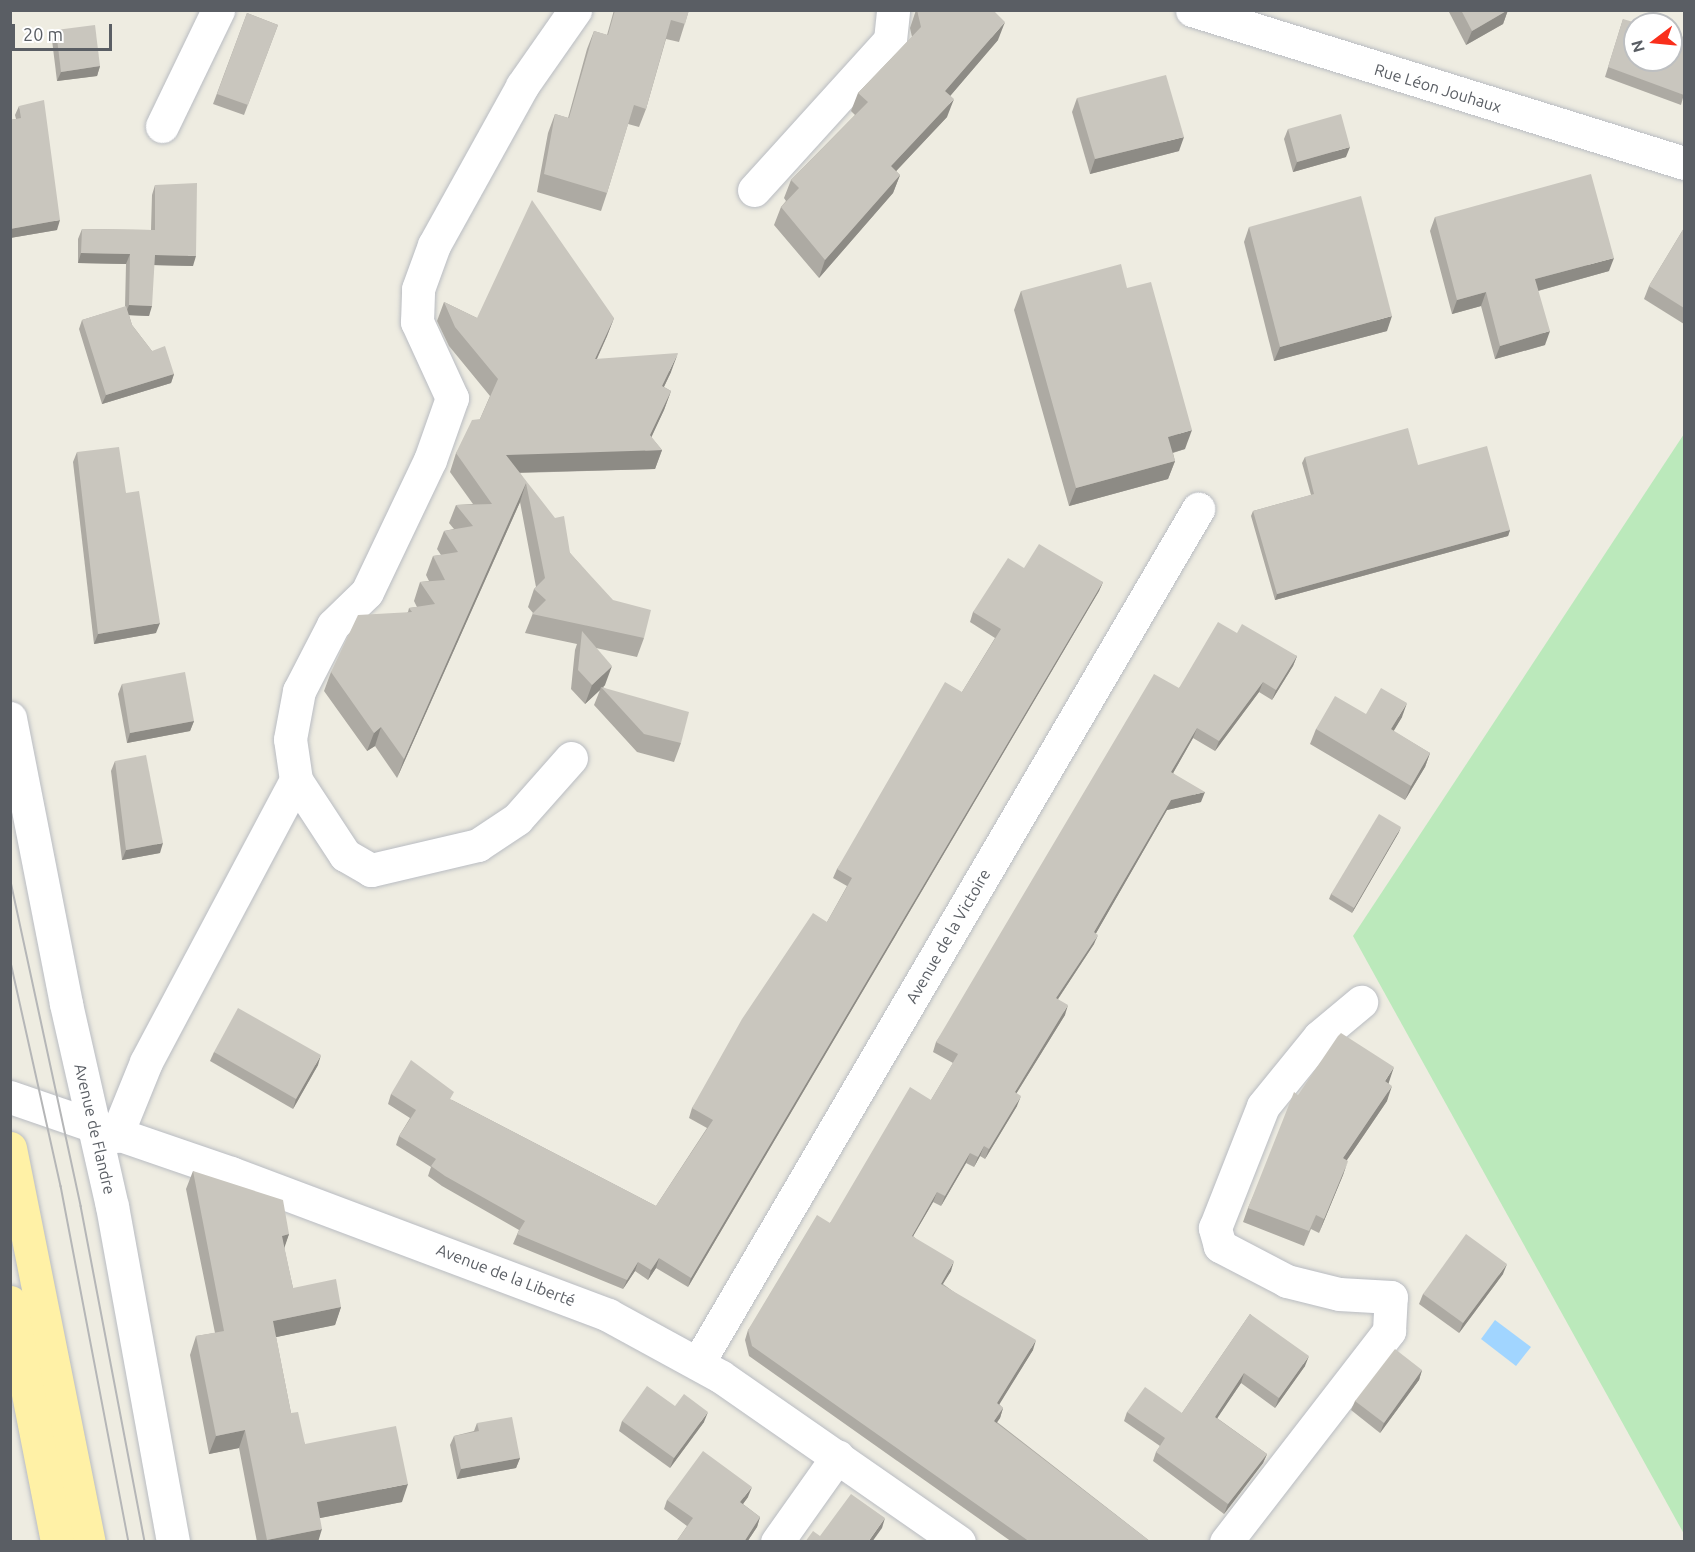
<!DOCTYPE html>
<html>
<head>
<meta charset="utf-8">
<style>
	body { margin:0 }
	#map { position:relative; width:1695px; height:1552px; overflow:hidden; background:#eeece1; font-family:Ubuntu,sans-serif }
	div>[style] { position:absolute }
	.green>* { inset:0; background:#bbe9bb }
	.water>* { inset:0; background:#a1d5ff }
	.roads { filter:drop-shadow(0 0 2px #b9bcc2) drop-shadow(0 0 2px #b9bcc2) }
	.minor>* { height:33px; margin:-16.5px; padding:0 16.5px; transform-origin:16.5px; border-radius:16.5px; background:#fff }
	.major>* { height:33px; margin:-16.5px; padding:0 16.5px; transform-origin:16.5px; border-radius:16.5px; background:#fff1a6 }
	.tram>* { height:1.5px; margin:-0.75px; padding:0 0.75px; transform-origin:0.75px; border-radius:0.75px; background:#b5b6b7 }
	.wall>* { inset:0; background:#adaaa3 }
	.shaded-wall>* { inset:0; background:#8d8b85 }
	.building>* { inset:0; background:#c9c6be }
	span { translate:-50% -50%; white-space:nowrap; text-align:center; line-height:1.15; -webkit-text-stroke:5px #fff; paint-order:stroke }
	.street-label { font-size:16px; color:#5a5e64 }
	.frame { position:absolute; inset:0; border:12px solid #5a5e64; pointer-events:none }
	.north { position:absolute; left:1623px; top:12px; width:60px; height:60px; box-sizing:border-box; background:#fff; border:2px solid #bdbfc1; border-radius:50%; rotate:254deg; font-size:16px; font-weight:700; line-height:24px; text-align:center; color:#5a5e64 }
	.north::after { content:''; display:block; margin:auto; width:21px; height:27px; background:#f92f1c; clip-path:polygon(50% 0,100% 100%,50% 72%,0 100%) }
	.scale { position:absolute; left:12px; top:24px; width:100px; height:27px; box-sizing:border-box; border:3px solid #5a5e64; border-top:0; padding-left:8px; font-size:18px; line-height:21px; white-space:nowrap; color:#5a5e64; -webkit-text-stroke:4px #fff; paint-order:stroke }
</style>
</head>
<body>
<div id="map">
	<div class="green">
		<div style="clip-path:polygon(1684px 434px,1684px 1534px,1353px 936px)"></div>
	</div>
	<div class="water">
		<div style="clip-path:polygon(1495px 1320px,1531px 1347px,1516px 1366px,1481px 1339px)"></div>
	</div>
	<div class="roads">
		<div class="minor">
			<div style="left:1192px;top:10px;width:515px;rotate:17.27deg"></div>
			<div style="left:162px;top:126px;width:129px;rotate:-64.2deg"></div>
			<div style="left:754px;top:190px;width:202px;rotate:-47.8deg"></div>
			<div style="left:890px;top:40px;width:30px;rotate:-84deg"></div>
			<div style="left:10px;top:718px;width:291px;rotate:78.9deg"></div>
			<div style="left:66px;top:1004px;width:207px;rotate:77.2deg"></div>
			<div style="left:112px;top:1206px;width:341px;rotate:79.7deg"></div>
			<div style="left:571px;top:758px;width:81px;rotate:131.5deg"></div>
			<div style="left:517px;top:819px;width:47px;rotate:146.3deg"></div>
			<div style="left:478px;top:845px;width:110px;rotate:166.8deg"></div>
			<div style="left:371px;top:870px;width:30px;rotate:-150deg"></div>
			<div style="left:345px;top:855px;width:90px;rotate:-123.2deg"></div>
			<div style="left:296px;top:780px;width:41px;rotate:-98.3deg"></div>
			<div style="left:290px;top:739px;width:49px;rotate:-79.4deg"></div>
			<div style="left:299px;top:691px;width:74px;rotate:-62.7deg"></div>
			<div style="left:333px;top:625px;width:47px;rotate:-44.1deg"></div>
			<div style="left:367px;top:592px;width:146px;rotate:-64.5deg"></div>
			<div style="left:430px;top:460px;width:66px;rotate:-70.5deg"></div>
			<div style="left:452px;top:398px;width:84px;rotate:-114.7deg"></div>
			<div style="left:417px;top:322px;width:33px;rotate:-88deg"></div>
			<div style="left:418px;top:289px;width:47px;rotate:-70deg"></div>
			<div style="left:434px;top:245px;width:182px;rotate:-61deg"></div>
			<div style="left:522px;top:86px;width:93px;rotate:-55.1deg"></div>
			<div style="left:10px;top:1097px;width:234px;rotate:19deg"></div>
			<div style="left:231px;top:1173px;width:403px;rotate:20.6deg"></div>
			<div style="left:608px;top:1315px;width:128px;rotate:28.6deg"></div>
			<div style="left:720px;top:1376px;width:291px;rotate:34.8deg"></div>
			<div style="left:116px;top:1136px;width:80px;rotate:-67.9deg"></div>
			<div style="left:146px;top:1062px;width:319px;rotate:-62deg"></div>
			<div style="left:698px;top:1363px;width:990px;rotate:-59.65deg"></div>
			<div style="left:777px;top:1542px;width:105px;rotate:-54.7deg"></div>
			<div style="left:1226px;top:1542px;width:267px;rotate:-52.3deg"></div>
			<div style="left:1389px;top:1331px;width:34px;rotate:-87deg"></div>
			<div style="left:1391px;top:1297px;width:52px;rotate:-176.7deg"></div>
			<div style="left:1339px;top:1294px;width:54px;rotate:-166deg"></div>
			<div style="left:1287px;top:1281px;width:76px;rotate:-152.4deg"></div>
			<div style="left:1220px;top:1246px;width:19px;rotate:-106deg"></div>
			<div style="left:1215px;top:1228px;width:131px;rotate:-68.5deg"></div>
			<div style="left:1263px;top:1106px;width:89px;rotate:-50.9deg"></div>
			<div style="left:1319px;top:1037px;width:55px;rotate:-39.8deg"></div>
		</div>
		<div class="major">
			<div style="left:10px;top:1148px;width:402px;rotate:78.7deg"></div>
			<div style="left:10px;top:1302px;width:245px;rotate:78.9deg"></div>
		</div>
	</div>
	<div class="tram">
		<div style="left:10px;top:877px;width:337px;rotate:77.8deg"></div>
		<div style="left:81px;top:1206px;width:342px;rotate:79.2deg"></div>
		<div style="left:10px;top:958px;width:234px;rotate:77.4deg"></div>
		<div style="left:61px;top:1186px;width:362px;rotate:79.2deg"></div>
	</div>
	<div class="wall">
		<div style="clip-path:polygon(614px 10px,689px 10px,679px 42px,666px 39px,646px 109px,639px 127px,628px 124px,607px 193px,601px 211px,537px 192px,548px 133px,555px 114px,568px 118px,587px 49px,594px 31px,607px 35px)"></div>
		<div style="clip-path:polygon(916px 10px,998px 40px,950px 96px,947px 117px,896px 171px,900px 175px,893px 193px,819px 278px,774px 225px,781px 207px,786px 201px,784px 198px,791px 180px,855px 115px,851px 111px,858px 93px,912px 37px,910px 28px)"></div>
		<div style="clip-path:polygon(1448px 10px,1508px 10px,1503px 24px,1466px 45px)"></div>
		<div style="clip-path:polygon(247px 13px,278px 25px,244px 115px,213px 104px)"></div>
		<div style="clip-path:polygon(1623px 19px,1684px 94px,1681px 105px,1605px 77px)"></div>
		<div style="clip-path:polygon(56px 30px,100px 66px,97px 76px,57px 81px,52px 40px)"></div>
		<div style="clip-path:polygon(1077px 98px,1179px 151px,1090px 174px,1072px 112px)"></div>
		<div style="clip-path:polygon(19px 106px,57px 230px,10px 238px,10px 120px,16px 119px,15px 115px)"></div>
		<div style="clip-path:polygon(1288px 129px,1346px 157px,1293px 172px,1284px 139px)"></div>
		<div style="clip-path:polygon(155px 185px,193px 266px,154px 265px,149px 316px,129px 315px,132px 325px,152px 351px,174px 374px,171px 383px,102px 404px,79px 329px,82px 320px,125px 307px,126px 264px,78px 263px,78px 239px,82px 229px,151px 230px,152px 195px)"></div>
		<div style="clip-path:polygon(1435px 217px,1609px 271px,1538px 291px,1545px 345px,1495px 359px,1481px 306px,1452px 314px,1430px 231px)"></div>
		<div style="clip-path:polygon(1249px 227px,1387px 331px,1274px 361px,1244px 242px)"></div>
		<div style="clip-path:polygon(1684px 228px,1684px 324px,1644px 299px,1649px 286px)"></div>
		<div style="clip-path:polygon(1127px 288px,1185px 449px,1173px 453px,1175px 461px,1168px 479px,1069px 506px,1014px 310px,1021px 291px)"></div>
		<div style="clip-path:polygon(444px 302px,477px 318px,614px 318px,607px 336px,597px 359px,671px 372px,664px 387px,671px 391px,664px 410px,651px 437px,662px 450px,655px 469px,520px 473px,570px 553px,644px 638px,637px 657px,596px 648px,605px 685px,603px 687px,681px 743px,674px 762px,637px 752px,594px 705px,600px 690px,585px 704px,571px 689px,575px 650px,577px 644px,525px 633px,533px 613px,528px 607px,534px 589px,536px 587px,520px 502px,397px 778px,375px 746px,367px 751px,324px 691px,331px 672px,408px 612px,409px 608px,417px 607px,414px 601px,420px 582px,429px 581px,426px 575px,433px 556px,441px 555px,437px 549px,444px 531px,454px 529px,449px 523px,456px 505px,473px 504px,450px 472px,456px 453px,480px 419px,490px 396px,449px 346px,437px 321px)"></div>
		<div style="clip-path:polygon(77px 452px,126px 493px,156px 633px,94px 644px,73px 462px)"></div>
		<div style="clip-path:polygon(1305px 457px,1418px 465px,1510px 530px,1508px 536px,1275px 600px,1251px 516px,1253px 511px,1311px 495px,1302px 463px)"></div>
		<div style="clip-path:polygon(1024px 568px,1103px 582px,1099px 591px,688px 1287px,656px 1268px,648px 1280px,635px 1271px,623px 1289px,513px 1244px,519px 1230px,442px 1186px,428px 1176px,431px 1167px,396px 1145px,399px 1136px,410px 1118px,388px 1104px,391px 1094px,452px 1100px,656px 1206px,707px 1128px,689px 1118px,692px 1108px,827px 922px,847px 886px,833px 878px,837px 869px,962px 692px,995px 638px,970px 622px,973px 612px)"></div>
		<div style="clip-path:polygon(1237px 633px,1297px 656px,1293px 666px,1272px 700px,1259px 692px,1215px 751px,1193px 738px,1173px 773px,1201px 802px,1167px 810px,1096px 933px,1094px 944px,1058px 999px,1065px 1015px,1016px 1094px,1017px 1106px,985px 1159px,980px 1156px,974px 1167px,966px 1163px,941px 1206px,933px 1202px,913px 1236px,951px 1271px,943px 1284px,1033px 1350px,999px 1404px,1003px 1408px,1000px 1418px,997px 1422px,1151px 1542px,1012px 1542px,749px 1356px,745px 1340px,748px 1330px,830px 1223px,931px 1100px,953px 1063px,933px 1052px,936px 1042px,1179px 688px)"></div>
		<div style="clip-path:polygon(122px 684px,194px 721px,190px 731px,127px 743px,118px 694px)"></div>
		<div style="clip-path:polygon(1366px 714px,1402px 717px,1393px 731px,1430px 753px,1425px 767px,1405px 800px,1310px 744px,1316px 729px)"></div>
		<div style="clip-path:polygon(115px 761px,160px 853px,122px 860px,111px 771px)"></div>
		<div style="clip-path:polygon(1399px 832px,1352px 913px,1329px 899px,1331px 894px)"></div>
		<div style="clip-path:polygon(214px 1052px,318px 1065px,293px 1109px,210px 1061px)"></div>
		<div style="clip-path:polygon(1389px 1082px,1387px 1101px,1347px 1160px,1343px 1175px,1319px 1233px,1311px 1229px,1304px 1246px,1243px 1222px,1248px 1208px,1298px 1095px)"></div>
		<div style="clip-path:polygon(193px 1171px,289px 1234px,284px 1247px,293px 1288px,341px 1307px,335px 1325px,276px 1337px,291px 1413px,305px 1444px,402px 1502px,320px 1518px,318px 1542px,257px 1542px,239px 1448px,209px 1454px,190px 1355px,196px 1336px,215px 1333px,186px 1189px)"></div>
		<div style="clip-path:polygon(1503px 1274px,1459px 1333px,1419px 1304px,1423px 1294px)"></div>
		<div style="clip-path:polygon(1250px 1314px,1305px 1366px,1275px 1408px,1241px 1383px,1217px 1418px,1267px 1454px,1263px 1463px,1224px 1514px,1153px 1461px,1156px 1452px,1160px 1446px,1124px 1421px,1127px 1412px,1182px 1413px)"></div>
		<div style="clip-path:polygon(1422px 1370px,1419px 1380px,1380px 1433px,1351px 1410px,1355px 1401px)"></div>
		<div style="clip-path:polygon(622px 1421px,704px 1422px,670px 1468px,619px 1431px)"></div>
		<div style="clip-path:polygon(477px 1423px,520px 1458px,516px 1468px,457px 1479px,450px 1445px,454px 1436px,474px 1431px)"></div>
		<div style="clip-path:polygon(748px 1497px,743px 1504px,760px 1517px,757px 1527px,747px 1542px,676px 1542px,687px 1526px,664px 1509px,667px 1500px)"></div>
	</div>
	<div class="shaded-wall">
		<div style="clip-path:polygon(1508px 10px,1503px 24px,1466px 45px,1472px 31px)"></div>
		<div style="clip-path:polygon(1005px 22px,998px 40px,939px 109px,945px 91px)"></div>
		<div style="clip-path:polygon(100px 66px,97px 76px,57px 81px,61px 72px)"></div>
		<div style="clip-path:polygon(954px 99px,947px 117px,884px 184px,891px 166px)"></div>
		<div style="clip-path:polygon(1184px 137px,1179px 151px,1090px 174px,1095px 159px)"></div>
		<div style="clip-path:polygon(1350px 147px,1346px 157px,1293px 172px,1297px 162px)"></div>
		<div style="clip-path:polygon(900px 175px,893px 193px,819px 278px,825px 260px)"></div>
		<div style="clip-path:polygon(60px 220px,57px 230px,10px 238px,10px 229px)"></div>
		<div style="clip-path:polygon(81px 253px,130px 254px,126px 264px,78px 263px)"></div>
		<div style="clip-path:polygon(155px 255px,196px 256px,193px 266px,151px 265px)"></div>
		<div style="clip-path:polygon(1614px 258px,1609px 271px,1530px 293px,1535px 279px)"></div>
		<div style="clip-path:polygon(1486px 292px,1481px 306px,1452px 314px,1457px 300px)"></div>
		<div style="clip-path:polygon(129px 305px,152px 306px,149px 316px,125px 315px)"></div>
		<div style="clip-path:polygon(1392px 316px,1387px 331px,1274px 361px,1280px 347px)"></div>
		<div style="clip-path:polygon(614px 318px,607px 336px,588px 378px,595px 359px)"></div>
		<div style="clip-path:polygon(1550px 331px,1545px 345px,1495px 359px,1500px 346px)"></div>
		<div style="clip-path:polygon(678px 353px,671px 372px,655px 405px,662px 386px)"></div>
		<div style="clip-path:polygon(174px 374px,171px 383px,102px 404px,106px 395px)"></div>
		<div style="clip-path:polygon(671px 391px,664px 410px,645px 451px,662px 450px,655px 469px,500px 473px,506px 455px,650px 435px)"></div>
		<div style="clip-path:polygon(1192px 430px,1185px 449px,1161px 456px,1168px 437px)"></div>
		<div style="clip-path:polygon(1175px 461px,1168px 479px,1069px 506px,1076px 488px)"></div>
		<div style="clip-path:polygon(526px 483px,520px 502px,397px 778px,404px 759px)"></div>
		<div style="clip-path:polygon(1510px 530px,1508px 536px,1275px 600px,1277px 594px)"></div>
		<div style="clip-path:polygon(1103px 582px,1099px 591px,688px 1287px,691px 1278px)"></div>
		<div style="clip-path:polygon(160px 623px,156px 633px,94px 644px,98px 634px)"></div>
		<div style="clip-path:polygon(1297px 656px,1293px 666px,1272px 700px,1276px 690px)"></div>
		<div style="clip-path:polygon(612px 666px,605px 685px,602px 688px,601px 687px,600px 690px,585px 704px,592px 685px)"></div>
		<div style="clip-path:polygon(1263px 682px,1259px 692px,1215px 751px,1219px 741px)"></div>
		<div style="clip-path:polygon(1407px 703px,1402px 717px,1386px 744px,1391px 729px)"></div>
		<div style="clip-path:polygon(194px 721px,190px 731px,127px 743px,130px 733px)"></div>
		<div style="clip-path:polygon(381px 727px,375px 746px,367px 751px,374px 733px)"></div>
		<div style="clip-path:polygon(1197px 728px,1193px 738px,1168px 782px,1171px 772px)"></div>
		<div style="clip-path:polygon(1430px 753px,1425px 767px,1405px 800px,1411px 786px)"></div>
		<div style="clip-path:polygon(1205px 792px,1201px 802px,1167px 810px,1091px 942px,1094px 932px,1171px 800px)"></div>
		<div style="clip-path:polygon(1401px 827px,1399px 832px,1352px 913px,1354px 908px)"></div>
		<div style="clip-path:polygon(163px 843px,160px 853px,122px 860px,126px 850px)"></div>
		<div style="clip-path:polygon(1098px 935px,1094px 944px,1052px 1008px,1056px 998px)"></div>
		<div style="clip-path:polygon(1068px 1005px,1065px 1015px,1011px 1102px,1015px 1092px)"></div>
		<div style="clip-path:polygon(321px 1055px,318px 1065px,293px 1109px,296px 1099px)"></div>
		<div style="clip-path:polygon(1394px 1067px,1389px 1082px,1380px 1096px,1385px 1081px)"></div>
		<div style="clip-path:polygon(1392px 1086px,1387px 1101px,1338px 1173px,1343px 1158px)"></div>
		<div style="clip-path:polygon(1021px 1096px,1017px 1106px,985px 1159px,989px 1149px)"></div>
		<div style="clip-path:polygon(984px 1146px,980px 1156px,974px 1167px,978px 1157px)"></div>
		<div style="clip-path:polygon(970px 1153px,966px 1163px,941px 1206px,945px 1196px)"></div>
		<div style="clip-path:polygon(1348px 1161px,1343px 1175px,1319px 1233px,1324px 1219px)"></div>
		<div style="clip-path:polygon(937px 1192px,933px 1202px,908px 1245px,912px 1236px)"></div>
		<div style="clip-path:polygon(289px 1234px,283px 1252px,282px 1236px)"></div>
		<div style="clip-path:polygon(659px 1258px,656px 1268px,648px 1280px,651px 1270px)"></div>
		<div style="clip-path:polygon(954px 1261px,951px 1271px,937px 1293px,941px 1284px)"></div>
		<div style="clip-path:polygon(638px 1262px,635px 1271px,623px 1289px,627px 1280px)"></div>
		<div style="clip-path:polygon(1507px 1264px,1503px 1274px,1459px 1333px,1463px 1323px)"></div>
		<div style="clip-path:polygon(341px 1307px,335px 1325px,267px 1339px,273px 1321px)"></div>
		<div style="clip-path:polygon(1036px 1340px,1033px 1350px,994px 1413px,997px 1403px)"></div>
		<div style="clip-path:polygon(1309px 1356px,1305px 1366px,1275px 1408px,1279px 1398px)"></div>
		<div style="clip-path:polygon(1422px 1370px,1419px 1380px,1380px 1433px,1384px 1423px)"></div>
		<div style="clip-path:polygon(1244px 1373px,1241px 1383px,1212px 1426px,1215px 1417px)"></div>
		<div style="clip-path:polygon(1003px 1408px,1000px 1418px,991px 1431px,994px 1421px)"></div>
		<div style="clip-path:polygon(708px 1412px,704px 1422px,670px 1468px,674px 1458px)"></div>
		<div style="clip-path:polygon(245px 1430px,239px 1448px,209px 1454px,216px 1436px)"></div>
		<div style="clip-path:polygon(1267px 1454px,1263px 1463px,1224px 1514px,1228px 1504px)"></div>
		<div style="clip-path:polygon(520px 1458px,516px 1468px,457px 1479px,461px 1469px)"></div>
		<div style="clip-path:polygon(408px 1484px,402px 1502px,310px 1520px,317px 1502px)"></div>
		<div style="clip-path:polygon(752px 1487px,748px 1497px,737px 1512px,740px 1502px)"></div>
		<div style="clip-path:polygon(760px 1517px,757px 1527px,747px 1542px,744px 1542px)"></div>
		<div style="clip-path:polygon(885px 1518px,882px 1528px,872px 1542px,868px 1542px)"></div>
		<div style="clip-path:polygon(322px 1529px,318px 1542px,267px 1542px,267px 1540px)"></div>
	</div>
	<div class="building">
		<div style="clip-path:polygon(615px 10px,689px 10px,685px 24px,671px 20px,646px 109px,634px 105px,607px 193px,544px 174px,555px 114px,569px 118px,594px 31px,608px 35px)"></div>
		<div style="clip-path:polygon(917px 10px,993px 10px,1005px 22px,945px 91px,954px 99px,891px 166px,900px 175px,825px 260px,781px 207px,799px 188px,791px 180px,868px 102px,858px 93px,921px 27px)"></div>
		<div style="clip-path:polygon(1461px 10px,1508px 10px,1472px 31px)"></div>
		<div style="clip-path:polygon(247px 13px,278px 25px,248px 105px,217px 94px)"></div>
		<div style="clip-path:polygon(1623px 19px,1640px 24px,1635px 24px,1635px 60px,1671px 60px,1671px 33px,1684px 37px,1684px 95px,1608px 67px)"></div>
		<div style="clip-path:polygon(95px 25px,100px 66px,61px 72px,56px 30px)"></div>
		<div style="clip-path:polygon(1166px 75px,1184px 137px,1095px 159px,1077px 98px)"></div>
		<div style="clip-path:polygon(44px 100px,60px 220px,10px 229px,10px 120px,21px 118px,19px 106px)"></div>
		<div style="clip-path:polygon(1341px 114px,1350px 147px,1297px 162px,1288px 129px)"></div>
		<div style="clip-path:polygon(1591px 174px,1614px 258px,1535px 279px,1550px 331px,1500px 346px,1486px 292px,1457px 300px,1435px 217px)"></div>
		<div style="clip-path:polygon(197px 183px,196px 256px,155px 255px,152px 306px,129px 305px,130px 254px,81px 253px,82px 229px,155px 230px,155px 185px)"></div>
		<div style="clip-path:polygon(1361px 196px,1392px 316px,1280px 347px,1249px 227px)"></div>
		<div style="clip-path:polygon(532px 200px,614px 318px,595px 359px,678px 353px,662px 386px,671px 391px,650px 435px,662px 450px,506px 455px,555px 518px,564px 516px,570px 553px,613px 600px,651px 610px,644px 638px,532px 614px,546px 600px,534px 589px,545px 578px,526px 483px,404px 759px,381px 727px,374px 733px,331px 672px,358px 615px,412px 612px,409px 608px,435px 604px,420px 582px,445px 580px,433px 556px,458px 552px,444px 531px,473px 526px,456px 505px,492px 504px,456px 453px,472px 420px,480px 419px,498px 379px,455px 327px,444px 302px,477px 318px)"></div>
		<div style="clip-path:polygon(1684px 228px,1684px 308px,1649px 286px)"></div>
		<div style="clip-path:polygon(1121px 264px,1127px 288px,1151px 282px,1192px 430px,1168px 437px,1175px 461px,1076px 488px,1021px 291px)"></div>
		<div style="clip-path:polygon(126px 306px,132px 325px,152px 351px,165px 346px,174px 374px,106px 395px,82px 320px)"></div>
		<div style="clip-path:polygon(1408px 428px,1418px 465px,1487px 446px,1510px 530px,1277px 594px,1253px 511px,1314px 494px,1305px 457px)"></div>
		<div style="clip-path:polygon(119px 447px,126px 493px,139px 491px,160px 623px,98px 634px,77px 452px)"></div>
		<div style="clip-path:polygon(1039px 544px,1103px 582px,691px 1278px,659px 1258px,651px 1270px,638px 1262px,627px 1280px,517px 1234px,525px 1221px,445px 1176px,431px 1166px,436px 1159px,399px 1136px,416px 1110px,391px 1094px,411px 1060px,454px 1092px,450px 1099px,656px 1206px,713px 1120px,692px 1108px,742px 1019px,813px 913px,827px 922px,852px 878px,837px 869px,945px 682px,962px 692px,1001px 629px,973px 612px,1008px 558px,1024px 568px)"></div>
		<div style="clip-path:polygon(1218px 622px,1237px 633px,1242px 624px,1297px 656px,1276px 690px,1263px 682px,1219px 741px,1197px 728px,1171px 772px,1205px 792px,1171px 800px,1094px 932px,1098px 935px,1056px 998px,1068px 1005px,1015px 1092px,1021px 1096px,989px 1149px,984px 1146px,978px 1157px,970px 1153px,945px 1196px,937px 1192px,912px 1236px,954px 1261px,941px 1284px,1036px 1340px,997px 1403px,1003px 1408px,994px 1421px,1151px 1542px,1030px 1542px,752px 1346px,748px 1330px,817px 1215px,830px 1223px,910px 1087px,931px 1100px,958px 1054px,936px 1042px,1154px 674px,1179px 688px)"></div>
		<div style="clip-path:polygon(582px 631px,612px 666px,592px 685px,578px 670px)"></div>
		<div style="clip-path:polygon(185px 672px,194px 721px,130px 733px,122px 684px)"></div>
		<div style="clip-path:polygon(601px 687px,689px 712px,681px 743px,644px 734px)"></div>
		<div style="clip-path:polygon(1381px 688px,1407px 703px,1391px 729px,1430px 753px,1411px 786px,1316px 729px,1335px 696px,1366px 714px)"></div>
		<div style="clip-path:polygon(146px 755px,163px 843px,126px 850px,115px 761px)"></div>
		<div style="clip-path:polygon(1379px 814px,1401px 827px,1354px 908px,1331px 894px)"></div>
		<div style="clip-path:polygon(238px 1008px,321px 1055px,296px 1099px,214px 1052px)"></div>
		<div style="clip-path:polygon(1341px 1033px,1394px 1067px,1385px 1081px,1392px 1086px,1343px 1158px,1348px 1161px,1324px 1219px,1316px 1215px,1309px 1231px,1248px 1208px,1294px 1092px,1298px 1095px,1338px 1036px)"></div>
		<div style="clip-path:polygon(193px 1171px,283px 1200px,289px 1234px,282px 1236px,293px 1288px,336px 1279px,341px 1307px,273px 1321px,291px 1413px,298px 1412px,305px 1444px,396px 1426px,408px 1484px,317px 1502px,322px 1529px,267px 1540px,245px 1430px,216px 1436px,196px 1336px,224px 1331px)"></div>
		<div style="clip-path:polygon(1466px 1234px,1507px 1264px,1463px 1323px,1423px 1294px)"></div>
		<div style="clip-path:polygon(1250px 1314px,1309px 1356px,1279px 1398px,1244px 1373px,1215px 1417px,1267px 1454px,1228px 1504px,1156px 1452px,1165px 1438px,1127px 1412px,1145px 1387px,1182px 1413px)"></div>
		<div style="clip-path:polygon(1395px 1349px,1422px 1370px,1384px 1423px,1355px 1401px)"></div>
		<div style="clip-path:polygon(647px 1386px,675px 1406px,684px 1394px,708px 1412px,674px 1458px,622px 1421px)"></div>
		<div style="clip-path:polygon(512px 1417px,520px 1458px,461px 1469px,454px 1436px,479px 1431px,477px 1423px)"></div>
		<div style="clip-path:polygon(703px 1451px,752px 1487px,740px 1502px,760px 1517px,744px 1542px,676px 1542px,693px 1518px,667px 1500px)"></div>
		<div style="clip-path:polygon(851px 1494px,885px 1518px,868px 1542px,805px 1542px,813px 1531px,820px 1536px)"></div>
	</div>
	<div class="street-label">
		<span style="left:1438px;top:88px;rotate:17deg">Rue Léon Jouhaux</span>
		<span style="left:948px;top:936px;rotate:-60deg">Avenue de la Victoire</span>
		<span style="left:95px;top:1129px;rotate:77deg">Avenue de Flandre</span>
		<span style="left:506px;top:1275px;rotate:21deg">Avenue de la Liberté</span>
	</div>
	<div class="frame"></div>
	<div class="north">N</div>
	<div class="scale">20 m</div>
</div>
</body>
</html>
